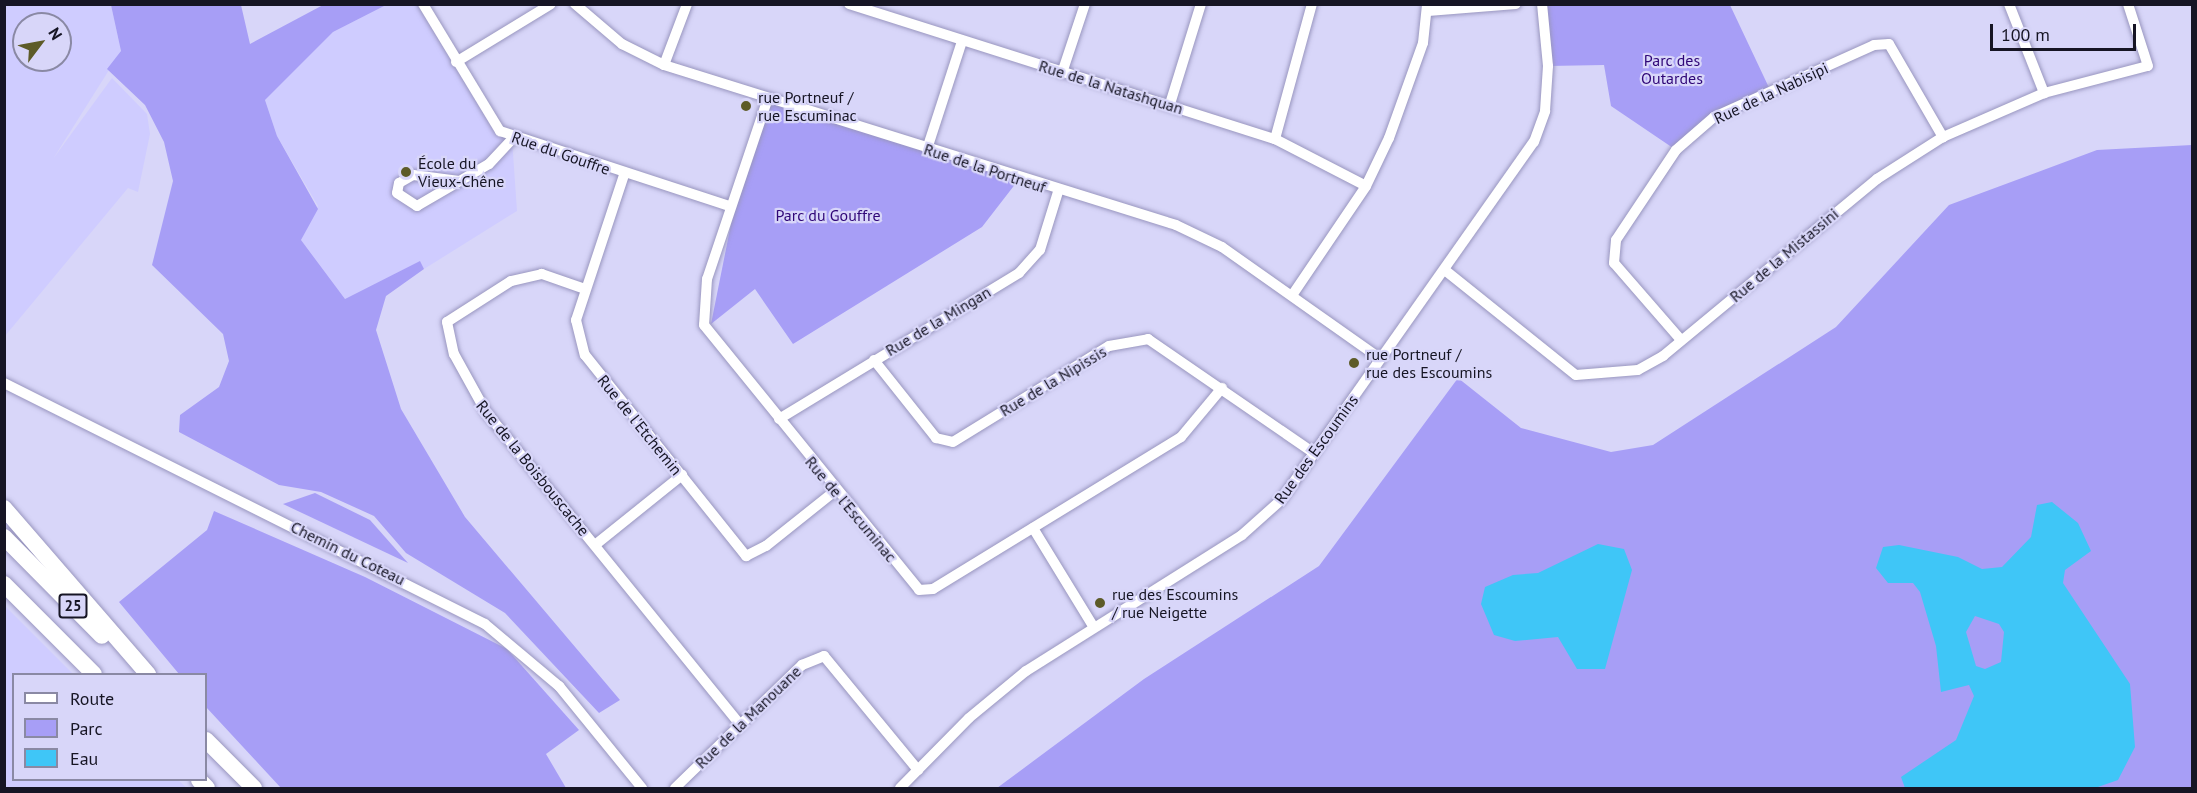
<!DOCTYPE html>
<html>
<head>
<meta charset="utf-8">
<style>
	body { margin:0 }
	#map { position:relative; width:2197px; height:793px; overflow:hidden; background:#d8d6f9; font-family:"PT Sans",sans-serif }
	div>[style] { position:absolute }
	.built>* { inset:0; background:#cfccff }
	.green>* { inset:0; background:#a79ef6 }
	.water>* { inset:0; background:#3fc6f7 }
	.roads { filter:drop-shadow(0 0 2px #9996bf) drop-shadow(0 0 2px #9996bf) }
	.minor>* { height:10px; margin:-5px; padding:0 5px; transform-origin:5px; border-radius:5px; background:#fff }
	.highway>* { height:16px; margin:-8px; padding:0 8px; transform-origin:8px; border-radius:8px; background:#fff }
	.dots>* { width:16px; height:16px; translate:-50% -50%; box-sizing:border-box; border:3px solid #d8d6f9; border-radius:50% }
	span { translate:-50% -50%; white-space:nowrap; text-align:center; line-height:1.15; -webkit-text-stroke:4.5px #d8d6f9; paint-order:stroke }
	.shield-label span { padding:2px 4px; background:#d8d6f9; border:2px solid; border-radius:4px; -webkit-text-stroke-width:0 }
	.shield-label { font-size:15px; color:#161524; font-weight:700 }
	.park-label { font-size:16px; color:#2f0677 }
	.street-label { font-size:16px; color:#161524 }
	.poi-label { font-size:16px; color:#161524 }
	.left { translate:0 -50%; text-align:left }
	.frame { position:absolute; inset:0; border:6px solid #161524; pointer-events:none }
	.legend { position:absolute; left:12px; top:673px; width:195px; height:108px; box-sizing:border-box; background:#d8d6f9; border:2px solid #8a89a4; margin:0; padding:8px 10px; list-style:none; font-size:18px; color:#161524 }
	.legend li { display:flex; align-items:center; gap:12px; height:30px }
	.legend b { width:30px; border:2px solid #8a89a4 }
	.north { position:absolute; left:12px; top:12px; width:60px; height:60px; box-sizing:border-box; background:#d8d6f9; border:2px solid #8a89a4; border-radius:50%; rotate:58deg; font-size:16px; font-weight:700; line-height:24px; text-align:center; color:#161524 }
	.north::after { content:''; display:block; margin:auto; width:21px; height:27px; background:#5d5b28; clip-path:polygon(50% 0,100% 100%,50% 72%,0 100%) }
	.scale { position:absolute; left:1990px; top:24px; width:146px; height:27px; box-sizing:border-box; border:3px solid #161524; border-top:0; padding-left:8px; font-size:18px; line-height:21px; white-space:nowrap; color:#161524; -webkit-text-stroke:4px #d8d6f9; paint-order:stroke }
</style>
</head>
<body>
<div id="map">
	<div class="built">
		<div style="clip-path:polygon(evenodd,5px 5px,111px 5px,121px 51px,53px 159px,112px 78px,147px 114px,150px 134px,138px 192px,128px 188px,5px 336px,5px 5px,24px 24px,60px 24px,60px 60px,24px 60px,24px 24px)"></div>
		<div style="clip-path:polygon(386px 5px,423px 5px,456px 62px,512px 139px,517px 211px,424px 269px,419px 262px,345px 299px,301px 240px,318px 206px,277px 136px,265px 100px,333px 32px)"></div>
		<div style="clip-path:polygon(5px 606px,73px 674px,14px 674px,14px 780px,178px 780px,187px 788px,5px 788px)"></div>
	</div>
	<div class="green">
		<div style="clip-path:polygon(111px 5px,241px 5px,250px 44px,323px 5px,386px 5px,333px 32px,265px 100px,277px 136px,318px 209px,301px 240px,345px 299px,420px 261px,424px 269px,386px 296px,376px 330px,401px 409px,465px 517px,620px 700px,599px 713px,505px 613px,406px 553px,374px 516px,321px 492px,279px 485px,179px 432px,180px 415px,219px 387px,229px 361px,223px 334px,152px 265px,173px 181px,164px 142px,145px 105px,107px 69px,121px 51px)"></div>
		<div style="clip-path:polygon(1542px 5px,1730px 5px,1772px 94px,1714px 117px,1676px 150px,1611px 106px,1604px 65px,1548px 66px)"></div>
		<div style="clip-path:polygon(770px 102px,1020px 178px,982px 227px,793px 344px,755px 289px,711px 324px,734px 209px)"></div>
		<div style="clip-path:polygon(2192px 145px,2192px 788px,997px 788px,1144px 679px,1319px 566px,1458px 378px,1521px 428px,1611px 452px,1653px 445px,1836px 327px,1949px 205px,2097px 150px)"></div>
		<div style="clip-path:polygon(315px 493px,370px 520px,408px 563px,283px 504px)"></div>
		<div style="clip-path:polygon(214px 511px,365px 577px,507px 649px,579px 730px,546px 754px,566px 788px,281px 788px,206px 707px,206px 674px,179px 674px,119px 602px,207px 530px)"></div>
	</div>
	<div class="water">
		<div style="clip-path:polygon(evenodd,2052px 502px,2078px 523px,2091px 551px,2065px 570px,2063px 583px,2130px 684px,2135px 747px,2118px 780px,2095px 788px,1905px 788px,1901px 777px,1956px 740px,1974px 696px,1969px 685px,1941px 692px,1936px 646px,1920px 592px,1913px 583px,1888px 583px,1876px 568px,1883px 547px,1899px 545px,1958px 557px,1982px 569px,2002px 567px,2031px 537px,2037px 505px,2052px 502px,1975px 616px,1999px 624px,2004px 632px,2001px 662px,1985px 669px,1976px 666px,1966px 632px,1975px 616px)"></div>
		<div style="clip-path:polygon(1598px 544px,1624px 549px,1632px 570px,1605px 669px,1577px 669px,1558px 637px,1515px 641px,1494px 635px,1481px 604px,1485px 587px,1513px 575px,1538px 573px)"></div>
	</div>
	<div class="roads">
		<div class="minor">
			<div style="left:423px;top:4px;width:149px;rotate:58.8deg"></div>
			<div style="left:500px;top:131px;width:242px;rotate:18.1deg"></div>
			<div style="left:575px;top:4px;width:62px;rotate:40.4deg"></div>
			<div style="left:622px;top:44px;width:47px;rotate:26.6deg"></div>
			<div style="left:664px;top:65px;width:536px;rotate:17.35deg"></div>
			<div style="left:1176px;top:225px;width:51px;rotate:25.6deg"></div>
			<div style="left:1222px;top:247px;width:194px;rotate:35.2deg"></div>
			<div style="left:849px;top:4px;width:447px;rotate:17.6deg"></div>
			<div style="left:1275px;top:139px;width:102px;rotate:27.3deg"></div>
			<div style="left:2009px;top:4px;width:96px;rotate:68.5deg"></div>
			<div style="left:1428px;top:11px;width:88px;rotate:-4.5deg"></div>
			<div style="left:456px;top:62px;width:111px;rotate:-31.4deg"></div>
			<div style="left:664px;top:65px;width:65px;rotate:-69.3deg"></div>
			<div style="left:1062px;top:73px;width:73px;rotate:-71.6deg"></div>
			<div style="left:768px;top:98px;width:191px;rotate:108.6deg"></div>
			<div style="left:707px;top:279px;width:46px;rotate:93.7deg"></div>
			<div style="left:704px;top:325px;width:341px;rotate:50.9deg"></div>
			<div style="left:919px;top:590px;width:14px;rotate:-4deg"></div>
			<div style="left:933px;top:589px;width:291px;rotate:-31.5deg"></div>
			<div style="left:1181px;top:437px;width:64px;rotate:-50.1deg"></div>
			<div style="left:1170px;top:104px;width:105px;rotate:-72.8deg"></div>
			<div style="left:1275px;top:139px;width:140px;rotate:-74.7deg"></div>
			<div style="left:927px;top:149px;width:114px;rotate:-72deg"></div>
			<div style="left:624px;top:175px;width:153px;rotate:108.3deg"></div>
			<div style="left:576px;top:320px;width:36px;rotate:76deg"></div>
			<div style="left:585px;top:355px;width:258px;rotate:51.3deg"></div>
			<div style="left:746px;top:556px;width:22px;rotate:-27deg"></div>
			<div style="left:766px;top:546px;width:88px;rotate:-38.6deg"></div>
			<div style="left:459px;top:181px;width:46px;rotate:-172.6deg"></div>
			<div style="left:413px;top:175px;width:16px;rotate:150deg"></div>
			<div style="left:399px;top:183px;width:10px;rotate:101deg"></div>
			<div style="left:397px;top:193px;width:24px;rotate:33deg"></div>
			<div style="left:417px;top:206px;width:83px;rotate:-30.3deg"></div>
			<div style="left:489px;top:164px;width:34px;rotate:-47deg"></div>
			<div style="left:1446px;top:271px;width:166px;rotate:38.7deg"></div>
			<div style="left:1576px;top:375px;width:62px;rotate:-4.6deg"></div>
			<div style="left:1638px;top:370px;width:29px;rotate:-29deg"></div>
			<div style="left:1663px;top:356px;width:278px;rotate:-39.6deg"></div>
			<div style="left:1877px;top:179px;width:78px;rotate:-32.5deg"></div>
			<div style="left:1943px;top:137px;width:110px;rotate:-23.5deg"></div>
			<div style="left:2044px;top:93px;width:107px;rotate:-14.6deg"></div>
			<div style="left:2148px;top:66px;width:65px;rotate:-107.9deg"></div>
			<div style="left:585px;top:289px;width:46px;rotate:-160.8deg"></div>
			<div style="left:542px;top:274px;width:32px;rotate:167deg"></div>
			<div style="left:511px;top:281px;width:76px;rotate:147.4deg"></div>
			<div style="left:447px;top:322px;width:33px;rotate:78deg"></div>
			<div style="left:454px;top:354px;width:66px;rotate:61.1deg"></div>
			<div style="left:486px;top:412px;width:401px;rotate:50.9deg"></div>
			<div style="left:1293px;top:294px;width:130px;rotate:-55.9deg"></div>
			<div style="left:1366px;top:186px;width:53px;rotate:-64.4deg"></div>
			<div style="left:1389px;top:138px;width:101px;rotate:-70.3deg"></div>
			<div style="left:1423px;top:43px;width:39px;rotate:-84deg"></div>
			<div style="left:1681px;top:340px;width:102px;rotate:-131deg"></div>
			<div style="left:1614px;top:263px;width:23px;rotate:-85deg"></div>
			<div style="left:1616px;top:240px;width:108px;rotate:-56.3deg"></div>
			<div style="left:1676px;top:150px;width:50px;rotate:-41deg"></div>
			<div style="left:1714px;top:117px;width:175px;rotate:-24.2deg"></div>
			<div style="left:1874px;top:45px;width:15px;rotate:-4deg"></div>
			<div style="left:1889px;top:44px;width:108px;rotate:59.9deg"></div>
			<div style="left:874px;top:360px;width:100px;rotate:51.5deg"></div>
			<div style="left:936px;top:438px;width:17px;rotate:13deg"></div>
			<div style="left:953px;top:442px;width:183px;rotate:-31.6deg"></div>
			<div style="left:1109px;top:346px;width:40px;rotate:-10deg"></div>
			<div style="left:1148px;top:339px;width:201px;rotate:34.5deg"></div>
			<div style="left:4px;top:383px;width:538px;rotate:26.61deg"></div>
			<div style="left:485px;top:624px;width:97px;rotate:40deg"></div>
			<div style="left:559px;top:686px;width:132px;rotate:50.9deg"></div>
			<div style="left:779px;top:419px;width:281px;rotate:-31.3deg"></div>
			<div style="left:1019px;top:273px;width:31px;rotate:-48deg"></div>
			<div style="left:1040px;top:250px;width:61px;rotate:-72.8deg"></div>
			<div style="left:1033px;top:528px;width:115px;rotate:58.5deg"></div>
			<div style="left:595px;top:545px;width:112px;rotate:-38.8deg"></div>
			<div style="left:675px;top:788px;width:177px;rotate:-44.1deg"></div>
			<div style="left:802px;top:665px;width:24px;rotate:-22deg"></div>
			<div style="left:824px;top:656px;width:148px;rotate:50.5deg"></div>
			<div style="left:900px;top:788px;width:98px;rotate:-45.4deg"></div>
			<div style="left:969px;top:718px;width:74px;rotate:-39.5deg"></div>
			<div style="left:1026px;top:671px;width:255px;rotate:-32.2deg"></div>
			<div style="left:1242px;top:535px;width:52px;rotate:-41.9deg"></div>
			<div style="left:1281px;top:500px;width:438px;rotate:-54.8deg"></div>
			<div style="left:1534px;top:142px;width:33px;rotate:-70deg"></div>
			<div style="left:1545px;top:111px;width:45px;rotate:-86.2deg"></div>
			<div style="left:1548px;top:66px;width:62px;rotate:-95.5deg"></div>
		</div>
		<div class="highway">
			<div style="left:4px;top:508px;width:220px;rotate:49.1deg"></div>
			<div style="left:4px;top:537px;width:139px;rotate:45.3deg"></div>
			<div style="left:4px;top:584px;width:127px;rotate:45deg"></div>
			<div style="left:206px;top:740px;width:68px;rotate:45deg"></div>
			<div style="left:199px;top:780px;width:11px;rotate:45deg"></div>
		</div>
	</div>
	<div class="dots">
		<div style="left:746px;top:106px;background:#5d5b28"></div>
		<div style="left:406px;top:172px;background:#5d5b28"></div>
		<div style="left:1354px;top:363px;background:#5d5b28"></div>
		<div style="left:1100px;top:603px;background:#5d5b28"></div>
	</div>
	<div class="shield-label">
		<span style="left:73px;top:606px">25</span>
	</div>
	<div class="park-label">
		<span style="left:1672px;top:69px">Parc des<br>Outardes</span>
		<span style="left:828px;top:215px">Parc du Gouffre</span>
	</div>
	<div class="street-label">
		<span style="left:1111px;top:87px;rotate:17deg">Rue de la Natashquan</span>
		<span style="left:1771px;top:93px;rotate:-25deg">Rue de la Nabisipi</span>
		<span style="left:561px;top:153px;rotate:19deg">Rue du Gouffre</span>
		<span style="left:985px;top:168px;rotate:18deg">Rue de la Portneuf</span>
		<span style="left:1784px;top:255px;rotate:-40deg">Rue de la Mistassini</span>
		<span style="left:938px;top:321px;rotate:-31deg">Rue de la Mingan</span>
		<span style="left:1053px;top:381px;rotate:-31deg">Rue de la Nipissis</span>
		<span style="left:640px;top:425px;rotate:51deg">Rue de l'Etchemin</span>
		<span style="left:1316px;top:449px;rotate:-54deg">Rue des Escoumins</span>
		<span style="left:533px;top:468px;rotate:51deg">Rue de la Boisbouscache</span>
		<span style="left:851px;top:509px;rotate:50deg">Rue de l'Escuminac</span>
		<span style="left:348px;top:553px;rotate:26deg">Chemin du Coteau</span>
		<span style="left:748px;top:717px;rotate:-44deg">Rue de la Manouane</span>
	</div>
	<div class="poi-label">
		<span class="left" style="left:758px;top:106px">rue Portneuf /<br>rue Escuminac</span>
		<span class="left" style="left:418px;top:172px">École du<br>Vieux-Chêne</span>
		<span class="left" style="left:1366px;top:363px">rue Portneuf /<br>rue des Escoumins</span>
		<span class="left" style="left:1112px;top:603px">rue des Escoumins<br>/ rue Neigette</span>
	</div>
	<div class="frame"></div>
	<ul class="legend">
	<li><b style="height:8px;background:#fff"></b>Route</li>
	<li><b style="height:16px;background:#a79ef6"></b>Parc</li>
	<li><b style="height:16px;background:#3fc6f7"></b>Eau</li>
	</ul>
	<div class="north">N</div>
	<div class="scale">100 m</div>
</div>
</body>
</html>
